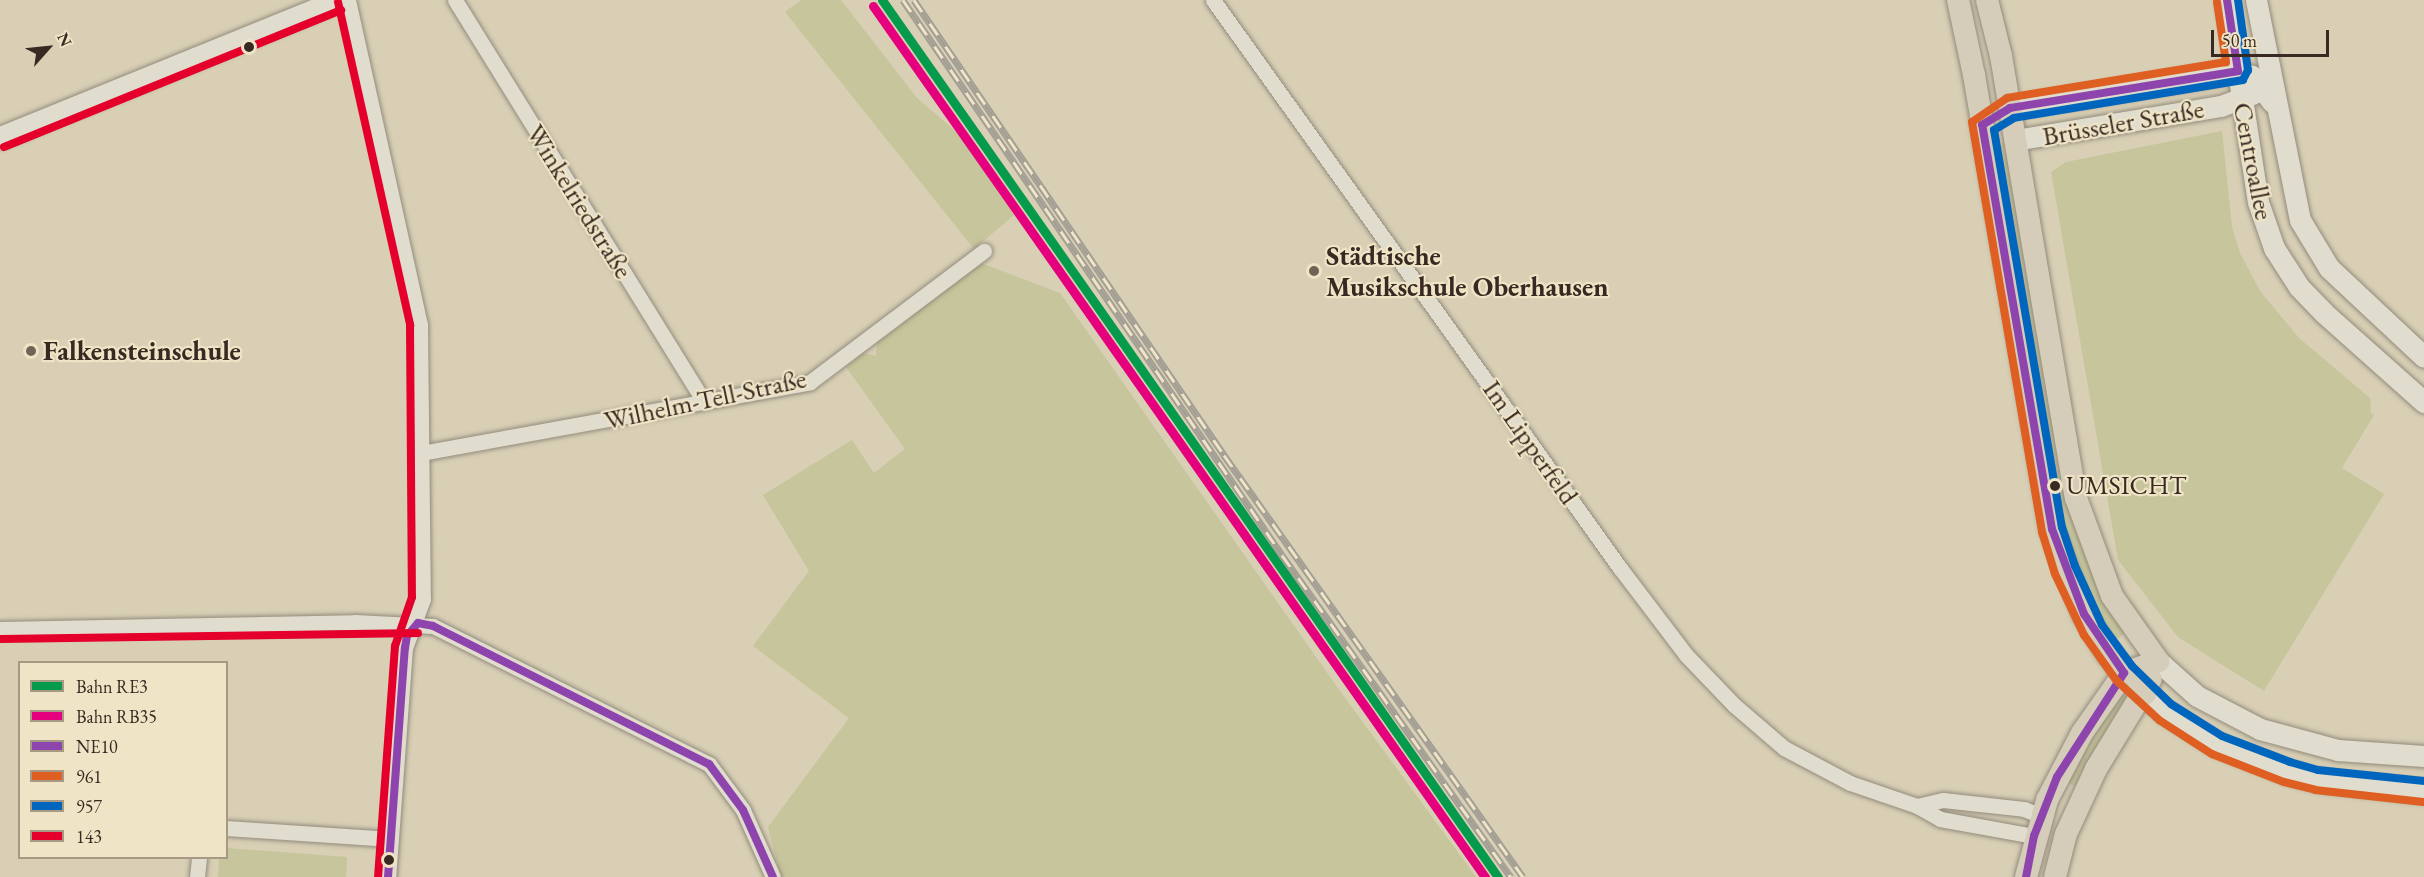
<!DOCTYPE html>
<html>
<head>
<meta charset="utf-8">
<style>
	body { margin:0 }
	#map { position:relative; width:2424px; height:877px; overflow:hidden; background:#d8cfb5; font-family:"EB Garamond",serif }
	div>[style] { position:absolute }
	.green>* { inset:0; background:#c6c59b }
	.roads { filter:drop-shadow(0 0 2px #938b7c) drop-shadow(0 0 2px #938b7c) }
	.street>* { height:15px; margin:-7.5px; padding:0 7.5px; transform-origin:7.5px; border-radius:7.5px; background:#e0dcce }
	.secondary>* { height:21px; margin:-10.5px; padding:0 10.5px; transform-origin:10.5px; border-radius:10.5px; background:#e0dcce }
	.primary>* { height:22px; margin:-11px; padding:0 11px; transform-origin:11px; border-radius:11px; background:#d5ccba }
	.rail>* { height:7px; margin-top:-3.5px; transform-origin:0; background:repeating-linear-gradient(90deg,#efe4c5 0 14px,#a49f95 0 28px); box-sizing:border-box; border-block:2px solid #a49f95 }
	.bus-1>* { height:8px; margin:-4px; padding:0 4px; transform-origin:4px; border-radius:4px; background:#8e44ad }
	.bus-2>* { height:8px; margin:-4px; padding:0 4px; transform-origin:4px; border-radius:4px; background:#df5f22 }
	.bus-3>* { height:8px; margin:-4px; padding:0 4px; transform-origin:4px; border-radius:4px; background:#0065bd }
	.bus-4>* { height:8px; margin:-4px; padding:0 4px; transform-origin:4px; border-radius:4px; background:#e4002b }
	.rail-1>* { height:9px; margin:-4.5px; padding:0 4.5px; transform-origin:4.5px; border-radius:4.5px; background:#069a4c }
	.rail-2>* { height:9px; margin:-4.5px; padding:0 4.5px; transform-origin:4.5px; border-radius:4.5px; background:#e5007d }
	.dots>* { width:16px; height:16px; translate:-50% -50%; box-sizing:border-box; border:3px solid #efe4c5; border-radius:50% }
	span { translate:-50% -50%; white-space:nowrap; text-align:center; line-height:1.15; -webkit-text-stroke:4.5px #efe4c5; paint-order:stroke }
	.bus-label { font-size:26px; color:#382a23 }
	.left { translate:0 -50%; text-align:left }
	.street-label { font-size:27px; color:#382a23 }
	.poi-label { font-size:27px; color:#382a23; font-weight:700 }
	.legend { position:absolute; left:18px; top:661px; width:210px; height:198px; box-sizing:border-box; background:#efe4c5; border:2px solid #a69a84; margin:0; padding:8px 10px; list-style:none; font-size:18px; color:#382a23 }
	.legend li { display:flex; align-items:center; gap:12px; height:30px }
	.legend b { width:30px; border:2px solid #a69a84 }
	.north { position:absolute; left:18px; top:18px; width:60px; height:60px; -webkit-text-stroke:4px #efe4c5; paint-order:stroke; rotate:63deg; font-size:16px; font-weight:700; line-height:24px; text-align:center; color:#382a23 }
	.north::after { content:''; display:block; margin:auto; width:21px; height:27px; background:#382a23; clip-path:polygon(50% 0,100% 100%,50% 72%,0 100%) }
	.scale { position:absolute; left:2211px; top:30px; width:118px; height:27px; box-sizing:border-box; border:3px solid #382a23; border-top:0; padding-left:8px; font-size:18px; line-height:21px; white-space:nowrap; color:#382a23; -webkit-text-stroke:4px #efe4c5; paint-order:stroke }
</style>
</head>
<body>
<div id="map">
	<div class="green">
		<div style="clip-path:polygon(801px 0,841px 0,917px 98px,960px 135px,1014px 215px,974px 249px,785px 12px)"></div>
		<div style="clip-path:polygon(2222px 131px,2232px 227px,2240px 253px,2260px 291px,2299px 338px,2370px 398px,2371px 413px,2374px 415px,2342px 468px,2384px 494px,2264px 691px,2178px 637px,2118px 560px,2051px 172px,2066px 162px)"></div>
		<div style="clip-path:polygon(2004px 139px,2063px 469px,2128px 632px,2111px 642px,2098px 622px,2065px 544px,1997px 158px)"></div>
		<div style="clip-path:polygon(981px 263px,1060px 293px,1335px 684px,1476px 877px,781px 877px,768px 827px,849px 718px,753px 646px,809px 571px,763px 495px,852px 440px,874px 473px,905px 449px,846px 367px,863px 353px,876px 356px,877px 343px)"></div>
		<div style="clip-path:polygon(2121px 693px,2130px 698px,2075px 786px,2064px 782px)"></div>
		<div style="clip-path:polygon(227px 848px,347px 857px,346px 877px,218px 877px,219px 858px,226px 858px)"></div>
	</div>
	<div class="roads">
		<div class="street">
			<div style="left:348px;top:0;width:332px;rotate:77.5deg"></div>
			<div style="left:420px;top:324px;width:275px;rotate:89.4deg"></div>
			<div style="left:423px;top:599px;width:52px;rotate:110.2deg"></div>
			<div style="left:405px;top:648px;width:230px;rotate:94.2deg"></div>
			<div style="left:455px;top:0;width:473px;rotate:58.2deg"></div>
			<div style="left:1213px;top:0;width:699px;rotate:54.38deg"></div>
			<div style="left:1620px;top:568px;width:109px;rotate:52.8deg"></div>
			<div style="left:1686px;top:655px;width:69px;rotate:46.2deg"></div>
			<div style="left:1734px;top:705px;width:66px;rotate:40.7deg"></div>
			<div style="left:1784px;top:748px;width:75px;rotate:27.9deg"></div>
			<div style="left:1850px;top:783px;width:71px;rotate:18.9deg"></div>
			<div style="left:1917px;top:806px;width:26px;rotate:29deg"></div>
			<div style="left:1940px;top:819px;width:96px;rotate:10.3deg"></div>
			<div style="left:421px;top:453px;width:395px;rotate:-10.3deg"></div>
			<div style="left:810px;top:382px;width:218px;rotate:-37deg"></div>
			<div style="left:0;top:629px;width:355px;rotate:-1.1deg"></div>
			<div style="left:355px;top:622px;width:78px;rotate:2.9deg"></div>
			<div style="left:433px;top:626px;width:309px;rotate:26.6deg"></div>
			<div style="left:709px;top:764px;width:57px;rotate:53.5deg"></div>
			<div style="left:743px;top:810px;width:73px;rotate:65.9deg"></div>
			<div style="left:1917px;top:806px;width:27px;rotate:-13deg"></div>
			<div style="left:1943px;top:800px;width:81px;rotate:6.3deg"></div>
			<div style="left:2024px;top:809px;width:18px;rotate:22deg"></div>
			<div style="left:226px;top:828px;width:165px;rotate:3.8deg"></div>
			<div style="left:197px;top:877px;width:19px;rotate:-84deg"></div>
		</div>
		<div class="secondary">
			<div style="left:2227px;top:0;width:204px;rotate:81.3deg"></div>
			<div style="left:2258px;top:202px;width:49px;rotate:70.8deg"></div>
			<div style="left:2274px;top:248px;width:46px;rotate:57.3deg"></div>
			<div style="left:2299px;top:287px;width:36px;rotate:46deg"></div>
			<div style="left:2324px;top:313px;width:134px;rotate:41.7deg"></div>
			<div style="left:2256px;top:0;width:224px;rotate:78.7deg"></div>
			<div style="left:2300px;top:220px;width:56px;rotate:58.9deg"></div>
			<div style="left:2329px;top:268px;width:130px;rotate:43.1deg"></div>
			<div style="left:2010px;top:108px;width:231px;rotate:-9.2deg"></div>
			<div style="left:2238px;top:71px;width:15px;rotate:20deg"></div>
			<div style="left:2252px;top:76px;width:33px;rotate:52deg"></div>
			<div style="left:0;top:137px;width:364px;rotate:-22.1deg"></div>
			<div style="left:2015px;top:140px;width:209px;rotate:-9.4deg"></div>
			<div style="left:2221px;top:106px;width:34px;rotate:-21deg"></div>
			<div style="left:2158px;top:661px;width:52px;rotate:41.9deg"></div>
			<div style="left:2197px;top:696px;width:71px;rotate:27.6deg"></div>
			<div style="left:2260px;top:729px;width:81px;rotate:15.1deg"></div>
			<div style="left:2338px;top:750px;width:86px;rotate:4deg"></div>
			<div style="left:2145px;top:694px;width:27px;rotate:42deg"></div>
			<div style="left:2165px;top:712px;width:62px;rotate:32.4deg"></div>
			<div style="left:2217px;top:745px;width:75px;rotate:21.1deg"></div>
			<div style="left:2287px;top:772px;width:30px;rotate:15deg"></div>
			<div style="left:2316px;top:780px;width:109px;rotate:6.3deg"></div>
		</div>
		<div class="primary">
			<div style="left:1958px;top:0;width:77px;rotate:78deg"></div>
			<div style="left:1974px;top:75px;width:461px;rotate:80.3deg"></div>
			<div style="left:2052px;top:529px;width:91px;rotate:69.4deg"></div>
			<div style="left:2084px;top:614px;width:48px;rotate:58.6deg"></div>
			<div style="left:2109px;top:655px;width:53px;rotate:47.3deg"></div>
			<div style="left:1987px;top:0;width:58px;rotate:76deg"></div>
			<div style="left:2001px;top:56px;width:448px;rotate:80.4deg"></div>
			<div style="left:2076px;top:498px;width:104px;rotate:69.8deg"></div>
			<div style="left:2112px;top:596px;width:80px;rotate:54.7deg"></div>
			<div style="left:2026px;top:877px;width:80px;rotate:-74.7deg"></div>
			<div style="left:2047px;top:800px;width:76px;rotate:-62.4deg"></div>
			<div style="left:2082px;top:733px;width:73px;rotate:-55deg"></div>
			<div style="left:2124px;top:673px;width:36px;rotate:-19deg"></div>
			<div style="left:2055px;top:877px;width:44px;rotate:-75.7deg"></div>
			<div style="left:2066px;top:834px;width:72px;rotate:-65.2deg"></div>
			<div style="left:2096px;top:769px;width:105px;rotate:-58.6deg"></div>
		</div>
	</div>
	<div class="rail">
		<div style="left:903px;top:0;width:672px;rotate:55.67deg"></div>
		<div style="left:1282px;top:555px;width:395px;rotate:54.6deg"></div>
		<div style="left:914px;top:0;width:551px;rotate:55.73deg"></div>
		<div style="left:1224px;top:455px;width:517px;rotate:54.68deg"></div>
	</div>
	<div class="bus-1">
		<div style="left:418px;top:623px;width:15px;rotate:11deg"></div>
		<div style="left:433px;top:626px;width:309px;rotate:26.6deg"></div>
		<div style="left:709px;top:764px;width:57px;rotate:53.5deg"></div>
		<div style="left:743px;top:810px;width:73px;rotate:65.9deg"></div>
		<div style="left:388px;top:877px;width:230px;rotate:-85.8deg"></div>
		<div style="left:405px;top:648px;width:12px;rotate:-81deg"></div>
		<div style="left:407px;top:636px;width:17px;rotate:-50deg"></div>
		<div style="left:2026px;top:877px;width:42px;rotate:-79deg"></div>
		<div style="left:2034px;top:836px;width:63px;rotate:-68.7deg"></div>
		<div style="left:2057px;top:777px;width:124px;rotate:-57.2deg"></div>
		<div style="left:2124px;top:673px;width:71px;rotate:-124.1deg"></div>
		<div style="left:2084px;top:614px;width:91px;rotate:-110.6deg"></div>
		<div style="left:2052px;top:529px;width:410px;rotate:-99.8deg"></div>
		<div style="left:1982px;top:125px;width:33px;rotate:-31deg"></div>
		<div style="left:2010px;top:108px;width:231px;rotate:-9.2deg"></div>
		<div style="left:2238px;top:71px;width:72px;rotate:-98.8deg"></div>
	</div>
	<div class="bus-2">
		<div style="left:2217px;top:2px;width:61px;rotate:81.5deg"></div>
		<div style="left:2226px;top:62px;width:222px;rotate:170.7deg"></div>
		<div style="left:2007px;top:98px;width:42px;rotate:145.6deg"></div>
		<div style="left:1972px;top:122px;width:416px;rotate:80.3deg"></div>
		<div style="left:2042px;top:532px;width:44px;rotate:72.8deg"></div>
		<div style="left:2055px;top:574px;width:68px;rotate:64.6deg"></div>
		<div style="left:2084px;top:635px;width:55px;rotate:54.6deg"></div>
		<div style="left:2116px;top:680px;width:59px;rotate:42.9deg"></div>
		<div style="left:2159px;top:720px;width:63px;rotate:32.7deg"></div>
		<div style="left:2212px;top:754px;width:77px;rotate:21.3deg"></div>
		<div style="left:2284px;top:782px;width:32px;rotate:14deg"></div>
		<div style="left:2315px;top:790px;width:109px;rotate:6.3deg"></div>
	</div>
	<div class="bus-3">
		<div style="left:2238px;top:0;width:71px;rotate:81.9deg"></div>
		<div style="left:2248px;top:70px;width:11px;rotate:117deg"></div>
		<div style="left:2243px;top:80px;width:232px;rotate:170.6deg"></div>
		<div style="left:2014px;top:118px;width:23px;rotate:149deg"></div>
		<div style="left:1994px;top:130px;width:403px;rotate:80.3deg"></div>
		<div style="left:2062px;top:527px;width:41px;rotate:71.6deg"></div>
		<div style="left:2075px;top:566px;width:65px;rotate:65.4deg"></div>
		<div style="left:2102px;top:625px;width:51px;rotate:53.8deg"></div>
		<div style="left:2132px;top:666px;width:54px;rotate:44.3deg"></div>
		<div style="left:2171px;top:704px;width:60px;rotate:32.1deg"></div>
		<div style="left:2222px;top:736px;width:73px;rotate:20.9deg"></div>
		<div style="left:2290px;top:762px;width:29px;rotate:16deg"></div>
		<div style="left:2318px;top:770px;width:107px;rotate:5.9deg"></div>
	</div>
	<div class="bus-4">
		<div style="left:338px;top:2px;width:331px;rotate:77.4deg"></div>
		<div style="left:410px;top:325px;width:272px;rotate:89.6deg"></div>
		<div style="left:412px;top:597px;width:52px;rotate:109.1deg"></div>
		<div style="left:395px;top:646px;width:231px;rotate:94.2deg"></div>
		<div style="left:4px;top:147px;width:364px;rotate:-22.1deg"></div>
		<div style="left:0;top:639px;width:418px;rotate:-0.8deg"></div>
	</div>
	<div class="rail-1">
		<div style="left:882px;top:0;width:1072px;rotate:54.92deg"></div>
	</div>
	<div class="rail-2">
		<div style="left:873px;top:6px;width:1065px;rotate:54.91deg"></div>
	</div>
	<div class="dots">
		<div style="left:249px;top:47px;background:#382a23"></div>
		<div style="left:1314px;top:271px;background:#706456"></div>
		<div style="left:31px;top:351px;background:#706456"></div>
		<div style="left:2055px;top:486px;background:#382a23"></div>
		<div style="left:389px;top:860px;background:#382a23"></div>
	</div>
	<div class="bus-label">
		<span class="left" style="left:2066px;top:486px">UMSICHT</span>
	</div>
	<div class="street-label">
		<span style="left:2123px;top:122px;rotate:-10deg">Brüsseler Straße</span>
		<span style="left:2254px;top:161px;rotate:79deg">Centroallee</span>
		<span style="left:580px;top:201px;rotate:58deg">Winkelriedstraße</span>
		<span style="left:705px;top:399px;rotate:-12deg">Wilhelm-Tell-Straße</span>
		<span style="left:1531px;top:442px;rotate:55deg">Im Lipperfeld</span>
	</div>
	<div class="poi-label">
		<span class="left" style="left:1326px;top:271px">Städtische<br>Musikschule Oberhausen</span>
		<span class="left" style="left:43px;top:351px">Falkensteinschule</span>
	</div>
	<ul class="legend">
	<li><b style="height:8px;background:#069a4c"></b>Bahn RE3</li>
	<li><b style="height:8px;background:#e5007d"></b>Bahn RB35</li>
	<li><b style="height:8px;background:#8e44ad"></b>NE10</li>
	<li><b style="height:8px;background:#df5f22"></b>961</li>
	<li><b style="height:8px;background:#0065bd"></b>957</li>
	<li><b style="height:8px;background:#e4002b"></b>143</li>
	</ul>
	<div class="north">N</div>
	<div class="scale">50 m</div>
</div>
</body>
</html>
